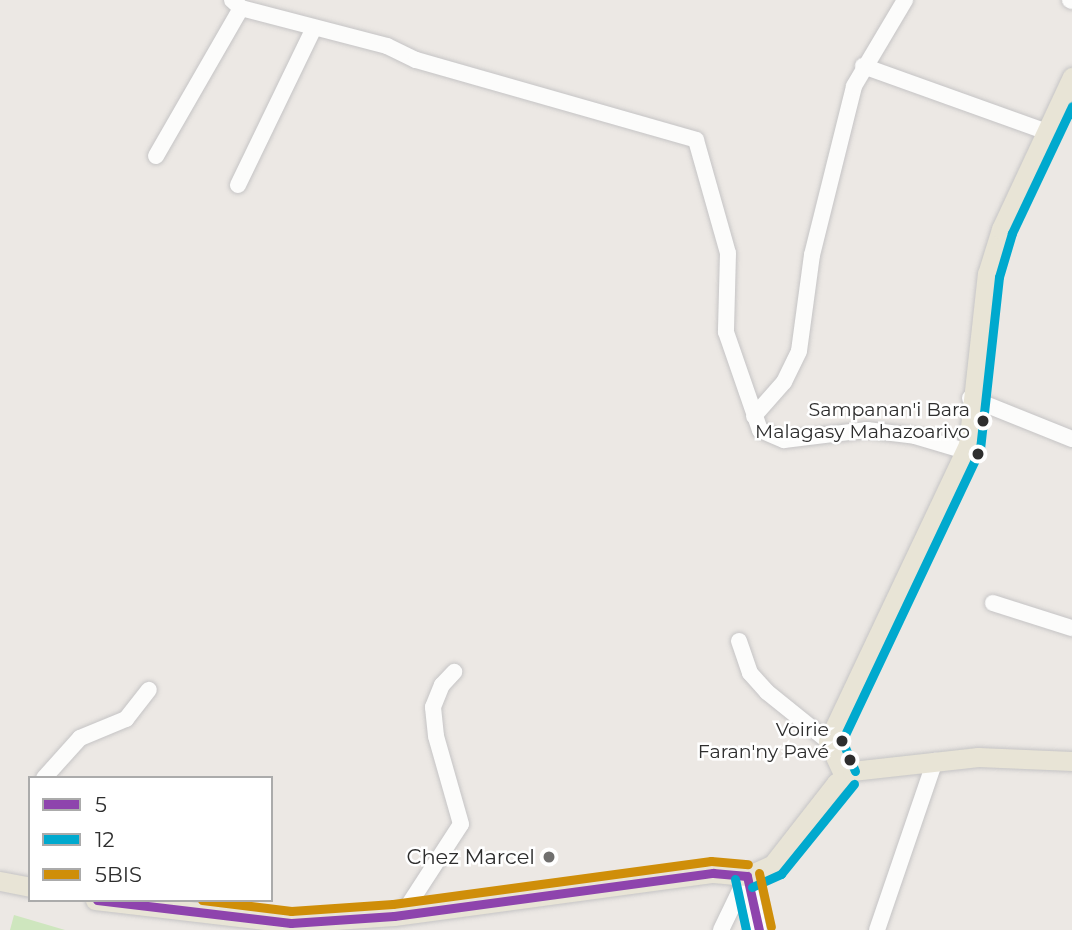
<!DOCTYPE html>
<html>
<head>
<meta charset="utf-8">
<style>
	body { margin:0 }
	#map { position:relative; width:1072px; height:930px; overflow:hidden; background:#ece8e4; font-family:Montserrat,sans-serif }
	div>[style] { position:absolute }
	.green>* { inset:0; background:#cee6be }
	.roads { filter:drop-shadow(0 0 2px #c5c4c5) drop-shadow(0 0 2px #c5c4c5) }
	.minor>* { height:16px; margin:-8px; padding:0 8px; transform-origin:8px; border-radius:8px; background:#fcfcfb }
	.major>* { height:19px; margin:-9.5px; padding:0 9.5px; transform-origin:9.5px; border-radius:9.5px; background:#e8e4d6 }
	.bus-1>* { height:9px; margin:-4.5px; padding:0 4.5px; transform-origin:4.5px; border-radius:4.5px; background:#8e44ad }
	.bus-2>* { height:9px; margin:-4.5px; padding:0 4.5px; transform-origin:4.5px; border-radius:4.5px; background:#00a9ce }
	.bus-3>* { height:9px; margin:-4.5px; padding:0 4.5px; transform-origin:4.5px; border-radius:4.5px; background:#cf8e09 }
	.dots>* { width:19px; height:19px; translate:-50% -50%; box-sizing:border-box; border:4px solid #fff; border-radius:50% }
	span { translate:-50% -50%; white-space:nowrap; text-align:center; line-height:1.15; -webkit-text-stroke:5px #fff; paint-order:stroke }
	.bus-label { font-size:19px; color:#2e2e2e }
	.right { translate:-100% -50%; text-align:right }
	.poi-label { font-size:21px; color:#2e2e2e }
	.legend { position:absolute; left:28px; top:776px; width:245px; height:126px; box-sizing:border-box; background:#fff; border:2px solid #ababab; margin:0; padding:9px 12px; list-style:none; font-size:21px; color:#2e2e2e }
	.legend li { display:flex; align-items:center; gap:14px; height:35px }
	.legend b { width:35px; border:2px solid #ababab }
</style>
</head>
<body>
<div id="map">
	<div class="green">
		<div style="clip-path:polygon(14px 915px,65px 930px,10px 930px)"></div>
	</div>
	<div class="roads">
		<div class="minor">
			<div style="left:232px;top:0;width:12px;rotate:42deg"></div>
			<div style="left:241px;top:8px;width:151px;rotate:14.6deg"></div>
			<div style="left:387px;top:46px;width:32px;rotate:26deg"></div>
			<div style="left:416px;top:60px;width:291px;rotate:15.9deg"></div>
			<div style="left:696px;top:140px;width:117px;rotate:74.2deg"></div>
			<div style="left:728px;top:253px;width:79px;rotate:91.5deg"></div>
			<div style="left:726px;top:332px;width:104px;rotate:70.9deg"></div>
			<div style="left:760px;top:430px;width:26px;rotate:23deg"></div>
			<div style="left:784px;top:440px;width:84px;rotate:-6.9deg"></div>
			<div style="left:867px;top:430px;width:48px;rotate:7.1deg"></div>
			<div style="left:915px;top:436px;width:52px;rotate:16.7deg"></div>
			<div style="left:1070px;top:0;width:2px;rotate:27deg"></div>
			<div style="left:863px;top:66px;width:195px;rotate:19.7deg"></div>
			<div style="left:156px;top:156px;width:171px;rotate:-60.1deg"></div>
			<div style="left:238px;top:185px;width:172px;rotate:-64.2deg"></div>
			<div style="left:970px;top:398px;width:110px;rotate:21.9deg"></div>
			<div style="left:754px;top:416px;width:45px;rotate:-48.6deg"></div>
			<div style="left:784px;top:382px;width:34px;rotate:-64deg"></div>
			<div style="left:799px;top:351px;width:97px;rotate:-82.3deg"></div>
			<div style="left:812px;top:255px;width:174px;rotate:-76deg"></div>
			<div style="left:854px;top:86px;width:100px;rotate:-59.3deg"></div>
			<div style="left:993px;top:603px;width:83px;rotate:17.6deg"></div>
			<div style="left:739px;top:641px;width:34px;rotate:71deg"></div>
			<div style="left:750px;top:673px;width:25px;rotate:48deg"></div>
			<div style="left:767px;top:692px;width:78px;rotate:38.8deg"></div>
			<div style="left:44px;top:778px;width:54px;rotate:-48deg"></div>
			<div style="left:80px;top:738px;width:50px;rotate:-22.4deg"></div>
			<div style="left:126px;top:719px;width:37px;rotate:-52deg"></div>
			<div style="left:747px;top:876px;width:55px;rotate:77.5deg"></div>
			<div style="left:402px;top:915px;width:108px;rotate:-57deg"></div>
			<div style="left:461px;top:824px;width:91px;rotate:-105.9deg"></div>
			<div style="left:436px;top:736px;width:29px;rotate:-96deg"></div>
			<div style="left:433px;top:707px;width:24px;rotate:-68deg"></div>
			<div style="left:442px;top:685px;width:18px;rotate:-47deg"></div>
			<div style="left:721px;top:930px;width:60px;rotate:-64.3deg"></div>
			<div style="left:877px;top:930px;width:179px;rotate:-71.1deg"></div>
		</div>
		<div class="major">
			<div style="left:844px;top:776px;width:38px;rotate:-115deg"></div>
			<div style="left:828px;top:741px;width:327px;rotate:-64.7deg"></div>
			<div style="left:968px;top:445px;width:172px;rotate:-83.7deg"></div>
			<div style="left:987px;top:274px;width:47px;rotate:-72.7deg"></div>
			<div style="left:1001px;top:229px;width:168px;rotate:-65deg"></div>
			<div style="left:0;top:881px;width:31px;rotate:11deg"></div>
			<div style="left:95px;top:900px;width:197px;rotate:6.7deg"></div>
			<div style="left:291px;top:923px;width:103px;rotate:-3.9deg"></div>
			<div style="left:394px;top:916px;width:322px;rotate:-7.7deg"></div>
			<div style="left:713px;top:873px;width:34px;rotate:5deg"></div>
			<div style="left:747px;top:876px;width:27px;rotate:-24deg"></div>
			<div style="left:772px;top:865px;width:104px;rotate:-52deg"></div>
			<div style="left:836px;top:783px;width:20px;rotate:-37deg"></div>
			<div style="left:852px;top:771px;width:127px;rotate:-6.3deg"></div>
			<div style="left:978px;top:757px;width:94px;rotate:2.4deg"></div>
		</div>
	</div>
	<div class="bus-1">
		<div style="left:747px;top:876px;width:55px;rotate:77.5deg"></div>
		<div style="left:97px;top:900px;width:195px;rotate:6.8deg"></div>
		<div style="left:291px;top:923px;width:103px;rotate:-3.9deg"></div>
		<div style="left:394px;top:916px;width:322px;rotate:-7.7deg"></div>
		<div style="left:713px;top:873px;width:34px;rotate:5deg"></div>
	</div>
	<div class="bus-2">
		<div style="left:855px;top:771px;width:33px;rotate:-113deg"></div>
		<div style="left:842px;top:741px;width:323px;rotate:-64.7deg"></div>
		<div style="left:980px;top:449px;width:173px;rotate:-83.7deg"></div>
		<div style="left:999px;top:277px;width:46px;rotate:-73.5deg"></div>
		<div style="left:1012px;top:233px;width:140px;rotate:-64.7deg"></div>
		<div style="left:735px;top:879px;width:52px;rotate:77.8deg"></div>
		<div style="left:752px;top:887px;width:32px;rotate:-24deg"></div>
		<div style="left:781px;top:874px;width:116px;rotate:-51deg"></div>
	</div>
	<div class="bus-3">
		<div style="left:759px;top:873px;width:55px;rotate:77.5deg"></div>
		<div style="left:202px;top:900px;width:90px;rotate:7deg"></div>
		<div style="left:291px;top:911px;width:102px;rotate:-3.9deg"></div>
		<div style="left:393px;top:904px;width:321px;rotate:-7.7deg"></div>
		<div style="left:711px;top:861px;width:37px;rotate:5deg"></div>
	</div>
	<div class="dots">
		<div style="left:983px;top:421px;background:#2e2e2e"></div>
		<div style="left:978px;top:454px;background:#2e2e2e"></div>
		<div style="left:842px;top:741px;background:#2e2e2e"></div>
		<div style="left:850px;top:760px;background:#2e2e2e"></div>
		<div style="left:549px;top:857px;background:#706f6e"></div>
	</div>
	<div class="bus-label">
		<span class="right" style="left:970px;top:421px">Sampanan'i Bara<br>Malagasy Mahazoarivo</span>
		<span class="right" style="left:829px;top:741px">Voirie<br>Faran'ny Pavé</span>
	</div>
	<div class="poi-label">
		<span class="right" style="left:535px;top:857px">Chez Marcel</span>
	</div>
	<ul class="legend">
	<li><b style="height:9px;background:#8e44ad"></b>5</li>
	<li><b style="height:9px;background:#00a9ce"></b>12</li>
	<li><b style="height:9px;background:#cf8e09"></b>5BIS</li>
	</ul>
</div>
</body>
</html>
